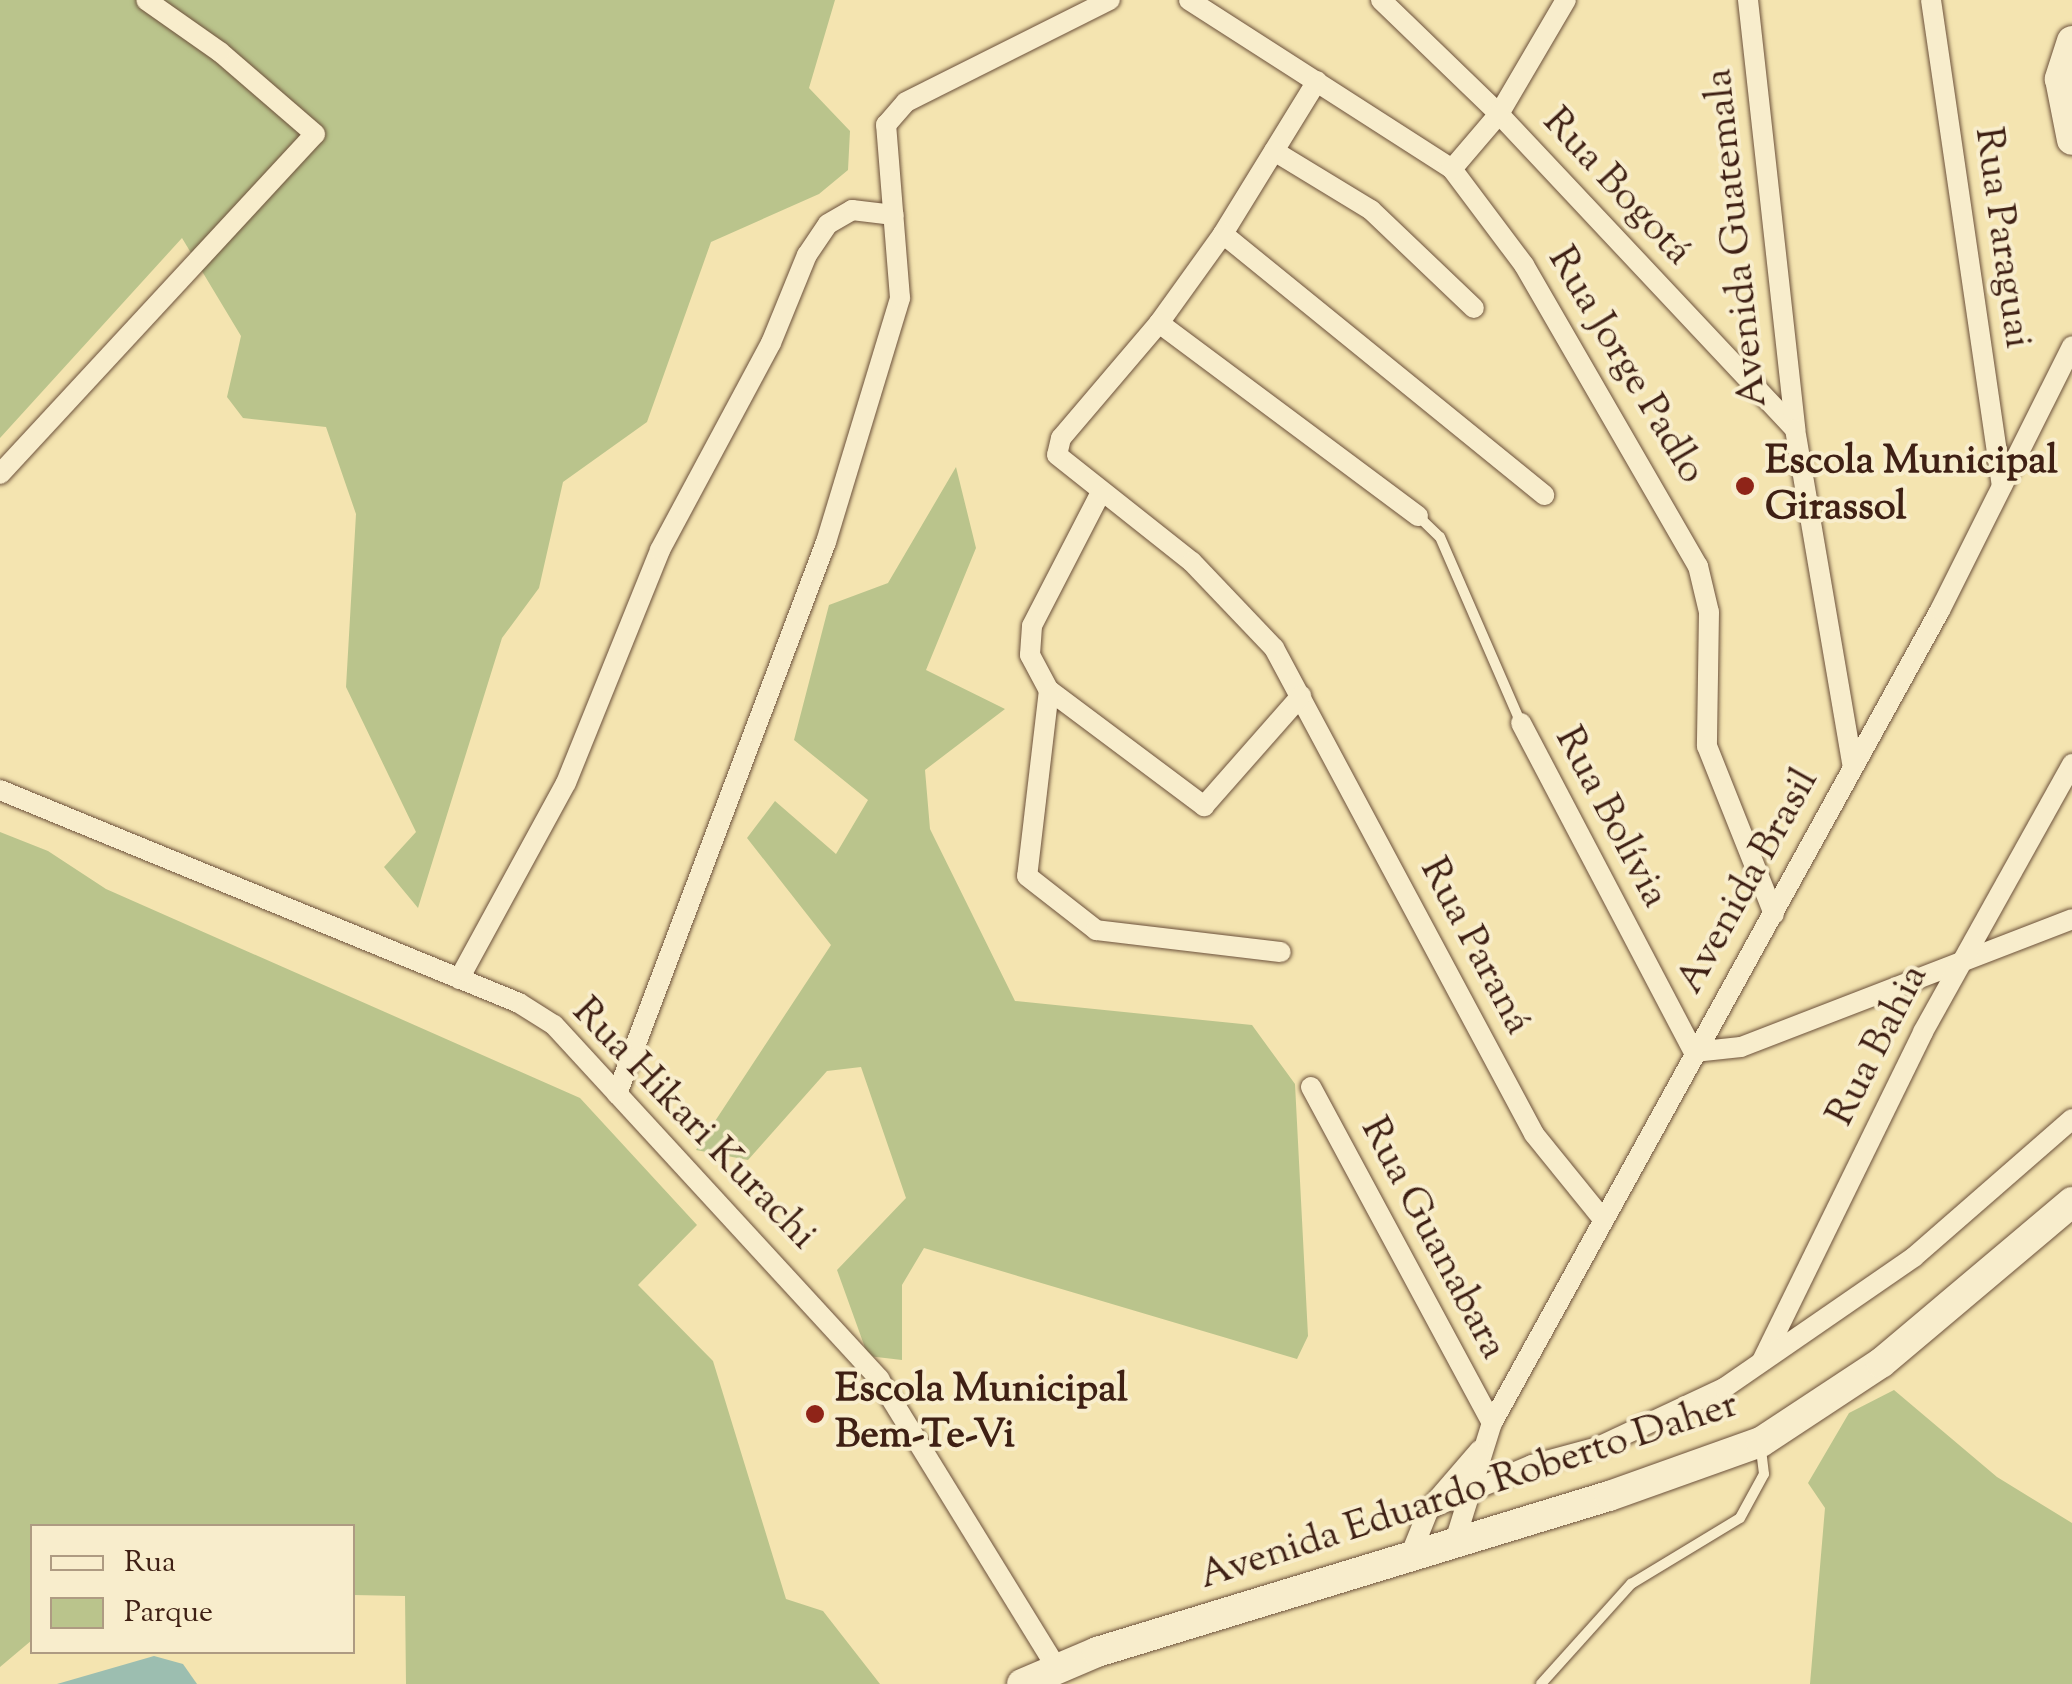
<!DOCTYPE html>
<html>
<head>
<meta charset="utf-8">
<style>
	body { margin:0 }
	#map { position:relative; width:2072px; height:1684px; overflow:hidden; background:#f4e4b0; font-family:"Sorts Mill Goudy",serif }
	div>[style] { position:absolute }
	.green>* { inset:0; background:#bac48c }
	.water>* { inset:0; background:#9cbeb0 }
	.roads { filter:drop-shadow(0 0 2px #6c513b) drop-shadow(0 0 2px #6c513b) }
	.service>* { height:10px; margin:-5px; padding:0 5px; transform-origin:5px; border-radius:5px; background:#f8edcc }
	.minor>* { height:20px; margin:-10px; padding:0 10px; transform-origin:10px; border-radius:10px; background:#f8edcc }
	.secondary>* { height:30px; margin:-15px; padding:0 15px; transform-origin:15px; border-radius:15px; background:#f8edcc }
	.dots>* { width:28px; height:28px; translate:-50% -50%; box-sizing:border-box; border:5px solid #f8edcc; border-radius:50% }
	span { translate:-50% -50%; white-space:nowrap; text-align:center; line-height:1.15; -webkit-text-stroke:8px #f8edcc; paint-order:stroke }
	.street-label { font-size:40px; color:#3f2014 }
	.poi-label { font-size:40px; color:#3f2014; font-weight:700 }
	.left { translate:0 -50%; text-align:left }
	.legend { position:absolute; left:30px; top:1524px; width:325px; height:130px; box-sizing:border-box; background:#f8edcc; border:2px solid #ae9b82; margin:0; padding:12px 18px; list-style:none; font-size:30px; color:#3f2014 }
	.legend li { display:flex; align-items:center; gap:20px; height:50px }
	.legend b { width:50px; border:2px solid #ae9b82 }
</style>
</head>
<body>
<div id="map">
	<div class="green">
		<div style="clip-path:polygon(0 0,835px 0,809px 88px,850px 131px,848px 170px,819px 194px,711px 242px,647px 422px,563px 482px,539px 588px,502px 638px,418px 908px,384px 867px,416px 832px,346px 687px,356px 514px,326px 427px,243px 418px,227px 397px,241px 336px,182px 238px,0 438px)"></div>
		<div style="clip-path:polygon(956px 467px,976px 548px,926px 670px,1005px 709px,925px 770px,930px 829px,1015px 1001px,1252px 1025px,1295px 1084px,1308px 1336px,1297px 1359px,924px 1248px,902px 1285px,902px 1360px,868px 1356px,837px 1270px,906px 1198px,861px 1067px,827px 1071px,748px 1160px,696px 1150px,831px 945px,747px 838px,775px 801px,836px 854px,868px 800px,794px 740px,829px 605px,888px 583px)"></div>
		<div style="clip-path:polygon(0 832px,48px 851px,106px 889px,580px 1098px,697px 1225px,638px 1285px,713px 1361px,786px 1599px,823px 1611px,880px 1684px,406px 1684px,405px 1596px,353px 1595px,352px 1526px,32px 1526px,32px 1640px,0 1667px)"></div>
		<div style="clip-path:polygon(1894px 1390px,1997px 1477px,2072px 1523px,2072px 1684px,1810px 1684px,1825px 1508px,1808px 1483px,1849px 1413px)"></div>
	</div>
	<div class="water">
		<div style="clip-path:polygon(154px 1656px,183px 1664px,197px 1684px,57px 1684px)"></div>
	</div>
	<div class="roads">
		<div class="service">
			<div style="left:1418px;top:516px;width:30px;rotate:44deg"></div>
			<div style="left:1440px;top:537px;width:203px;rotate:66.5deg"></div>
			<div style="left:1541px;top:1684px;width:135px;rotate:-48deg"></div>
			<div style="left:1631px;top:1584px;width:127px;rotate:-31.2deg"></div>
			<div style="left:1740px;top:1518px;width:50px;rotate:-61.4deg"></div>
			<div style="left:1764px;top:1474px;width:26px;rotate:-97deg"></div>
		</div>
		<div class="minor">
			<div style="left:1189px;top:0;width:313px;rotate:32.7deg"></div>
			<div style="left:1452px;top:169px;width:120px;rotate:53.1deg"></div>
			<div style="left:1524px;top:265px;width:348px;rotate:60deg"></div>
			<div style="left:1698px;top:566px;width:47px;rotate:76.6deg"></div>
			<div style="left:1709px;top:612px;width:134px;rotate:90.9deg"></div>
			<div style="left:1707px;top:746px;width:181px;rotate:68.3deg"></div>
			<div style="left:1381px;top:0;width:164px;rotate:44deg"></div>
			<div style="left:1499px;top:114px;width:432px;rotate:46.8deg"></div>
			<div style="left:1748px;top:0;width:432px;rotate:83.7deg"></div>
			<div style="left:1795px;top:429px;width:340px;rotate:80.3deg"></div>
			<div style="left:1931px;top:0;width:491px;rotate:81.7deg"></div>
			<div style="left:1317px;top:81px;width:180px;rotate:121.6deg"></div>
			<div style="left:1223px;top:234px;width:110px;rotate:125.7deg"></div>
			<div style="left:1159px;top:323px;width:151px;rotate:130.4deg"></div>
			<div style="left:1061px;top:438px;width:17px;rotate:103deg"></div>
			<div style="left:1057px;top:455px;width:172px;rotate:38.4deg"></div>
			<div style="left:1192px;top:562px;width:119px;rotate:46.4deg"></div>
			<div style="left:1274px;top:648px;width:551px;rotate:61.85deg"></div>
			<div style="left:1534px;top:1134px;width:108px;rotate:51deg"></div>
			<div style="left:1274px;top:151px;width:114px;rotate:31.3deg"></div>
			<div style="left:1371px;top:210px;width:142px;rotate:43.6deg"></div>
			<div style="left:1452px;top:169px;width:72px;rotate:-49.5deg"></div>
			<div style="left:1499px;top:114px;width:132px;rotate:-59.6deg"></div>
			<div style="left:1223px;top:234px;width:414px;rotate:39.1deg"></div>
			<div style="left:1159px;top:323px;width:323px;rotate:36.7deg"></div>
			<div style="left:0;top:474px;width:463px;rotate:-47.2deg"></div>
			<div style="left:315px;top:134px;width:125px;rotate:-139.2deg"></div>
			<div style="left:220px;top:52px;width:90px;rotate:-144.9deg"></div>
			<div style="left:1100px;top:494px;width:148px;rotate:117.3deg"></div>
			<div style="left:1032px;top:626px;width:29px;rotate:94deg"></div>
			<div style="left:1030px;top:655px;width:40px;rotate:62deg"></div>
			<div style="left:1049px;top:690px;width:194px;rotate:36.8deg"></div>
			<div style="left:1204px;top:806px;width:147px;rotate:-48.6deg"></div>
			<div style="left:1049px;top:690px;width:187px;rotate:96.7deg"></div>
			<div style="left:1027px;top:876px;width:88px;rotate:38deg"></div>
			<div style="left:1096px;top:930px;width:186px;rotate:6.8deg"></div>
			<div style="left:1521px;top:723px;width:372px;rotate:62.3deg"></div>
			<div style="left:1694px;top:1052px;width:47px;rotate:-6.1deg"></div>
			<div style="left:1741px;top:1047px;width:355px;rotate:-21.1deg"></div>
			<div style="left:0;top:790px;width:561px;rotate:22.31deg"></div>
			<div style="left:519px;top:1003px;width:41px;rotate:32.2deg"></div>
			<div style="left:554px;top:1025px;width:481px;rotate:47.4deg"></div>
			<div style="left:879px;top:1379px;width:338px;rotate:58.4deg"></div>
			<div style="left:459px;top:979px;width:223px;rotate:-61.4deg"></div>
			<div style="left:566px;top:783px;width:251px;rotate:-68deg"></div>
			<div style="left:660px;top:550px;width:235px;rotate:-61.8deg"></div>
			<div style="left:771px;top:343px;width:95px;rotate:-67.8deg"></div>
			<div style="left:807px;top:255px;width:37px;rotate:-56deg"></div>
			<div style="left:828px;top:224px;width:28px;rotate:-30deg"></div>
			<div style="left:852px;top:210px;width:42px;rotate:6.8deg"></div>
			<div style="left:1311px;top:1087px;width:382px;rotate:61.7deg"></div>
			<div style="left:617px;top:1094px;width:590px;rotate:-69.26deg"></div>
			<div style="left:826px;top:542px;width:255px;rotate:-73.1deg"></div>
			<div style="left:900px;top:298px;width:174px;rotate:-94.6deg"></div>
			<div style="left:886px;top:125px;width:30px;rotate:-49deg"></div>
			<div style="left:906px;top:102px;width:228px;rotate:-26.6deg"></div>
			<div style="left:1762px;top:1361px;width:366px;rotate:-63.9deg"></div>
			<div style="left:1923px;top:1032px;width:307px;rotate:-60.9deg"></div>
			<div style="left:1429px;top:1509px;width:112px;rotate:-23.1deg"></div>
			<div style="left:1532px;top:1465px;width:68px;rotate:-15.3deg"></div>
			<div style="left:1598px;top:1447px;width:139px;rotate:-25.1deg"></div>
			<div style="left:1724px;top:1388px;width:231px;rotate:-34.6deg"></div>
			<div style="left:1914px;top:1257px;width:210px;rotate:-41.1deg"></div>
			<div style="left:1454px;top:1544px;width:127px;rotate:-72.6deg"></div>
			<div style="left:1492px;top:1423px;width:928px;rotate:-61.14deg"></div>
			<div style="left:1940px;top:610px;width:295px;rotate:-63.4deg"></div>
			<div style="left:1410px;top:1556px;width:51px;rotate:-68deg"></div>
			<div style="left:1429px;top:1509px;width:78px;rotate:-49.2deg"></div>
		</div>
		<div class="secondary">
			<div style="left:2072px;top:41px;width:40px;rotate:108deg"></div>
			<div style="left:2060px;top:79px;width:62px;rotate:78.9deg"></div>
			<div style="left:1022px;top:1684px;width:82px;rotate:-23.1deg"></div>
			<div style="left:1097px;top:1652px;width:535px;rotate:-16.95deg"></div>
			<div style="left:1609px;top:1496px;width:161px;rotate:-19.6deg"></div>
			<div style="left:1761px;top:1442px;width:144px;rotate:-33.4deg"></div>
			<div style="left:1881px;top:1363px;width:250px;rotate:-40.1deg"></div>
		</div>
	</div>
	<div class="dots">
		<div style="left:1745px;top:486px;background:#8f2418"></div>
		<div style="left:815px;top:1414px;background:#8f2418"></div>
	</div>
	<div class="street-label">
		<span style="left:1616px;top:188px;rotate:47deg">Rua Bogotá</span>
		<span style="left:1738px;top:238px;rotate:-96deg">Avenida Guatemala</span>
		<span style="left:2001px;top:238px;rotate:82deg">Rua Paraguai</span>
		<span style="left:1625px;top:366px;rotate:59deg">Rua Jorge Padlo</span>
		<span style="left:1610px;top:818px;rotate:62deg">Rua Bolívia</span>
		<span style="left:1749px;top:882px;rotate:-61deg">Avenida Brasil</span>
		<span style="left:1474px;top:947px;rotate:62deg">Rua Paraná</span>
		<span style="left:1879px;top:1046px;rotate:-63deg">Rua Bahia</span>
		<span style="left:693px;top:1125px;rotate:46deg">Rua Hikari Kurachi</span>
		<span style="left:1432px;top:1239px;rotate:62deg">Rua Guanabara</span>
		<span style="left:1469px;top:1492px;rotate:-18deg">Avenida Eduardo Roberto Daher</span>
	</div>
	<div class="poi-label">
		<span class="left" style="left:1765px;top:486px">Escola Municipal<br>Girassol</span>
		<span class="left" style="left:835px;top:1414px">Escola Municipal<br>Bem-Te-Vi</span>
	</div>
	<ul class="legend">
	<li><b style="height:12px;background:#f8edcc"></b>Rua</li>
	<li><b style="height:28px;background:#bac48c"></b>Parque</li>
	</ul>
</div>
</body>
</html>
